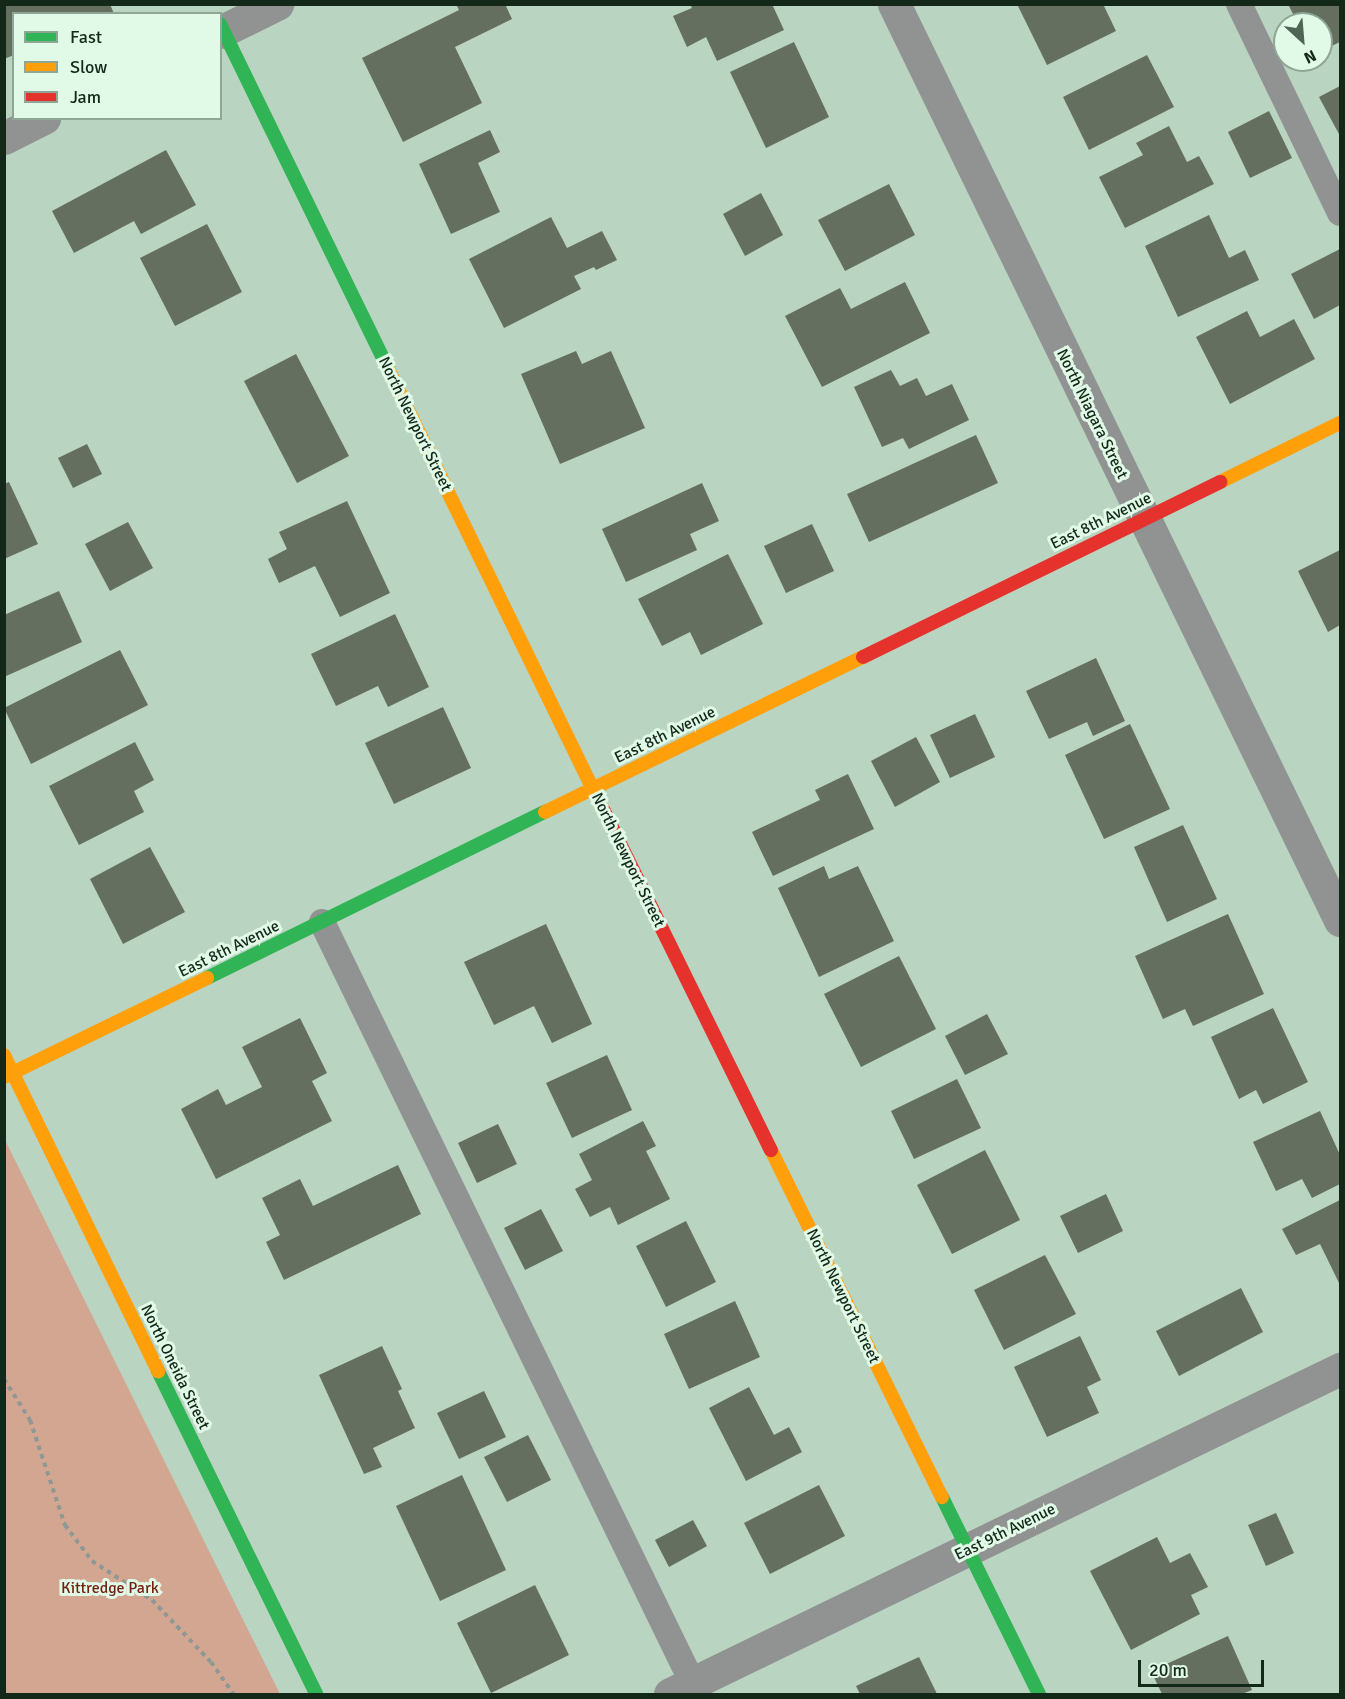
<!DOCTYPE html>
<html>
<head>
<meta charset="utf-8">
<style>
	body { margin:0 }
	#map { position:relative; width:1345px; height:1699px; overflow:hidden; background:#b9d4c0; font-family:Signika,sans-serif }
	div>[style] { position:absolute }
	.green>* { inset:0; background:#d2a691 }
	.building>* { inset:0; background:#656f5f }
	.path>* { height:4px; margin-top:-2px; transform-origin:0; background:repeating-linear-gradient(90deg,#8f9892 0 4.5px,transparent 0 9px) }
	.lane>* { height:26px; margin:-13px; padding:0 13px; transform-origin:13px; border-radius:13px; background:#919392 }
	.street>* { height:33px; margin:-16.5px; padding:0 16.5px; transform-origin:16.5px; border-radius:16.5px; background:#919392 }
	.fast>* { height:14px; margin:-7px; padding:0 7px; transform-origin:7px; border-radius:7px; background:#30b455 }
	.slow>* { height:14px; margin:-7px; padding:0 7px; transform-origin:7px; border-radius:7px; background:#ff9f0a }
	.jam>* { height:14px; margin:-7px; padding:0 7px; transform-origin:7px; border-radius:7px; background:#e5322d }
	span { translate:-50% -50%; white-space:nowrap; text-align:center; line-height:1.15; -webkit-text-stroke:6px #e1f9e7; paint-order:stroke }
	.street-label { font-size:16px; color:#14281a }
	.park-label { font-size:16px; color:#722010 }
	.frame { position:absolute; inset:0; border:6px solid #14281a; pointer-events:none }
	.legend { position:absolute; left:12px; top:12px; width:210px; height:108px; box-sizing:border-box; background:#e1f9e7; border:2px solid #8fa595; margin:0; padding:8px 10px; list-style:none; font-size:18px; color:#14281a }
	.legend li { display:flex; align-items:center; gap:12px; height:30px }
	.legend b { width:30px; border:2px solid #8fa595 }
	.north { position:absolute; left:1273px; top:12px; width:60px; height:60px; box-sizing:border-box; background:#e1f9e7; border:2px solid #8fa595; border-radius:50%; rotate:154deg; font-size:16px; font-weight:700; line-height:24px; text-align:center; color:#14281a }
	.north::after { content:''; display:block; margin:auto; width:21px; height:27px; background:#4e6454; clip-path:polygon(50% 0,100% 100%,50% 72%,0 100%) }
	.scale { position:absolute; left:1138px; top:1660px; width:126px; height:27px; box-sizing:border-box; border:3px solid #14281a; border-top:0; padding-left:8px; font-size:18px; line-height:21px; white-space:nowrap; color:#14281a; -webkit-text-stroke:4px #e1f9e7; paint-order:stroke }
</style>
</head>
<body>
<div id="map">
	<div class="green">
		<div style="clip-path:polygon(4px 1140px,5px 1140px,280px 1694px,5px 1694px)"></div>
	</div>
	<div class="building">
		<div style="clip-path:polygon(4px 4px,110px 4px,114px 14px,14px 14px,14px 55px,4px 59px)"></div>
		<div style="clip-path:polygon(456px 4px,505px 4px,512px 19px,455px 47px,482px 103px,403px 142px,362px 58px,459px 10px)"></div>
		<div style="clip-path:polygon(690px 4px,772px 4px,784px 30px,717px 61px,706px 37px,687px 47px,673px 16px,692px 8px)"></div>
		<div style="clip-path:polygon(1017px 4px,1103px 4px,1116px 31px,1047px 65px)"></div>
		<div style="clip-path:polygon(1288px 4px,1340px 4px,1340px 42px,1321px 51px,1321px 24px,1298px 24px)"></div>
		<div style="clip-path:polygon(794px 42px,829px 117px,766px 148px,730px 72px)"></div>
		<div style="clip-path:polygon(1147px 55px,1174px 107px,1089px 150px,1063px 97px)"></div>
		<div style="clip-path:polygon(1340px 86px,1340px 136px,1319px 97px)"></div>
		<div style="clip-path:polygon(1269px 111px,1292px 158px,1250px 178px,1228px 132px)"></div>
		<div style="clip-path:polygon(1169px 126px,1187px 162px,1199px 156px,1214px 184px,1125px 228px,1099px 177px,1143px 155px,1136px 143px)"></div>
		<div style="clip-path:polygon(490px 130px,500px 152px,478px 163px,500px 212px,451px 234px,419px 164px)"></div>
		<div style="clip-path:polygon(166px 150px,196px 205px,141px 234px,134px 221px,74px 253px,52px 211px)"></div>
		<div style="clip-path:polygon(889px 184px,915px 235px,845px 271px,818px 220px)"></div>
		<div style="clip-path:polygon(761px 193px,783px 235px,745px 256px,723px 214px)"></div>
		<div style="clip-path:polygon(1209px 215px,1229px 258px,1245px 250px,1259px 280px,1178px 317px,1145px 246px)"></div>
		<div style="clip-path:polygon(551px 217px,567px 248px,602px 231px,617px 260px,596px 270px,594px 267px,574px 276px,581px 289px,504px 328px,469px 259px)"></div>
		<div style="clip-path:polygon(207px 224px,242px 292px,175px 326px,140px 258px)"></div>
		<div style="clip-path:polygon(1340px 249px,1340px 305px,1314px 319px,1291px 274px)"></div>
		<div style="clip-path:polygon(905px 282px,930px 333px,822px 387px,785px 316px,840px 288px,851px 309px)"></div>
		<div style="clip-path:polygon(1247px 311px,1260px 337px,1294px 319px,1315px 359px,1230px 404px,1196px 337px)"></div>
		<div style="clip-path:polygon(576px 351px,582px 364px,611px 351px,645px 428px,560px 464px,521px 374px)"></div>
		<div style="clip-path:polygon(296px 354px,349px 456px,297px 483px,244px 381px)"></div>
		<div style="clip-path:polygon(891px 370px,900px 386px,917px 378px,926px 396px,952px 384px,969px 420px,909px 449px,903px 438px,882px 447px,854px 387px)"></div>
		<div style="clip-path:polygon(976px 435px,998px 483px,869px 542px,847px 494px)"></div>
		<div style="clip-path:polygon(87px 444px,102px 474px,73px 488px,58px 458px)"></div>
		<div style="clip-path:polygon(9px 482px,38px 544px,4px 559px,4px 484px)"></div>
		<div style="clip-path:polygon(702px 483px,719px 521px,690px 534px,697px 550px,626px 582px,602px 529px)"></div>
		<div style="clip-path:polygon(347px 501px,390px 593px,340px 617px,315px 566px,279px 583px,268px 559px,287px 549px,279px 532px)"></div>
		<div style="clip-path:polygon(128px 522px,153px 568px,110px 591px,85px 544px)"></div>
		<div style="clip-path:polygon(812px 524px,834px 571px,786px 593px,764px 546px)"></div>
		<div style="clip-path:polygon(1340px 550px,1340px 625px,1328px 632px,1298px 571px)"></div>
		<div style="clip-path:polygon(728px 554px,763px 624px,701px 655px,690px 632px,662px 646px,638px 599px)"></div>
		<div style="clip-path:polygon(59px 591px,82px 642px,4px 677px,4px 615px)"></div>
		<div style="clip-path:polygon(395px 614px,429px 687px,388px 707px,378px 686px,336px 706px,311px 654px)"></div>
		<div style="clip-path:polygon(120px 650px,148px 705px,31px 764px,4px 708px)"></div>
		<div style="clip-path:polygon(1096px 658px,1125px 721px,1093px 736px,1087px 722px,1049px 739px,1026px 691px)"></div>
		<div style="clip-path:polygon(443px 707px,471px 768px,394px 804px,365px 743px)"></div>
		<div style="clip-path:polygon(975px 714px,995px 757px,950px 778px,930px 735px)"></div>
		<div style="clip-path:polygon(1130px 724px,1170px 809px,1104px 839px,1065px 755px)"></div>
		<div style="clip-path:polygon(916px 737px,940px 782px,895px 807px,871px 761px)"></div>
		<div style="clip-path:polygon(135px 742px,154px 780px,134px 791px,144px 812px,79px 845px,49px 786px)"></div>
		<div style="clip-path:polygon(848px 774px,874px 829px,773px 876px,752px 832px,820px 800px,815px 790px)"></div>
		<div style="clip-path:polygon(1183px 825px,1217px 899px,1167px 922px,1134px 847px)"></div>
		<div style="clip-path:polygon(150px 847px,185px 912px,123px 944px,90px 879px)"></div>
		<div style="clip-path:polygon(824px 866px,829px 879px,858px 866px,894px 941px,819px 977px,778px 888px)"></div>
		<div style="clip-path:polygon(1228px 914px,1264px 994px,1193px 1026px,1185px 1009px,1163px 1019px,1135px 956px)"></div>
		<div style="clip-path:polygon(546px 924px,592px 1024px,552px 1043px,534px 1006px,494px 1025px,464px 962px)"></div>
		<div style="clip-path:polygon(899px 956px,936px 1029px,861px 1067px,824px 994px)"></div>
		<div style="clip-path:polygon(1273px 1008px,1308px 1082px,1263px 1104px,1256px 1090px,1239px 1099px,1211px 1037px)"></div>
		<div style="clip-path:polygon(987px 1014px,1008px 1054px,965px 1075px,945px 1036px)"></div>
		<div style="clip-path:polygon(300px 1018px,327px 1073px,312px 1081px,332px 1121px,216px 1179px,181px 1109px,218px 1089px,226px 1105px,262px 1087px,242px 1047px)"></div>
		<div style="clip-path:polygon(607px 1055px,632px 1110px,572px 1138px,546px 1083px)"></div>
		<div style="clip-path:polygon(957px 1079px,981px 1128px,914px 1159px,891px 1111px)"></div>
		<div style="clip-path:polygon(1320px 1111px,1340px 1155px,1340px 1184px,1312px 1198px,1302px 1179px,1276px 1191px,1253px 1142px)"></div>
		<div style="clip-path:polygon(643px 1121px,656px 1146px,646px 1151px,670px 1199px,618px 1225px,610px 1207px,590px 1217px,575px 1189px,592px 1180px,579px 1154px)"></div>
		<div style="clip-path:polygon(498px 1124px,517px 1164px,477px 1183px,458px 1143px)"></div>
		<div style="clip-path:polygon(985px 1150px,1020px 1220px,952px 1254px,917px 1185px)"></div>
		<div style="clip-path:polygon(398px 1165px,421px 1214px,284px 1280px,266px 1242px,280px 1235px,262px 1198px,300px 1179px,313px 1206px)"></div>
		<div style="clip-path:polygon(1106px 1194px,1123px 1231px,1078px 1253px,1060px 1216px)"></div>
		<div style="clip-path:polygon(1340px 1200px,1340px 1285px,1320px 1244px,1296px 1255px,1282px 1229px)"></div>
		<div style="clip-path:polygon(541px 1209px,563px 1251px,525px 1270px,504px 1228px)"></div>
		<div style="clip-path:polygon(686px 1221px,716px 1282px,666px 1307px,636px 1246px)"></div>
		<div style="clip-path:polygon(1045px 1255px,1076px 1314px,1004px 1350px,974px 1290px)"></div>
		<div style="clip-path:polygon(1241px 1288px,1263px 1332px,1179px 1376px,1156px 1331px)"></div>
		<div style="clip-path:polygon(735px 1301px,760px 1357px,689px 1389px,664px 1334px)"></div>
		<div style="clip-path:polygon(1080px 1336px,1101px 1380px,1087px 1387px,1099px 1413px,1047px 1437px,1014px 1367px)"></div>
		<div style="clip-path:polygon(382px 1346px,402px 1389px,398px 1391px,415px 1428px,373px 1448px,382px 1467px,364px 1474px,319px 1375px)"></div>
		<div style="clip-path:polygon(749px 1387px,774px 1435px,789px 1427px,802px 1452px,746px 1481px,709px 1408px)"></div>
		<div style="clip-path:polygon(484px 1391px,506px 1437px,459px 1459px,437px 1413px)"></div>
		<div style="clip-path:polygon(528px 1435px,551px 1480px,507px 1502px,484px 1457px)"></div>
		<div style="clip-path:polygon(462px 1475px,506px 1570px,440px 1601px,396px 1506px)"></div>
		<div style="clip-path:polygon(819px 1485px,845px 1536px,770px 1574px,744px 1523px)"></div>
		<div style="clip-path:polygon(1276px 1513px,1294px 1553px,1266px 1566px,1248px 1525px)"></div>
		<div style="clip-path:polygon(693px 1520px,707px 1546px,669px 1567px,655px 1540px)"></div>
		<div style="clip-path:polygon(1157px 1537px,1170px 1563px,1190px 1553px,1208px 1587px,1191px 1595px,1200px 1614px,1131px 1650px,1090px 1571px)"></div>
		<div style="clip-path:polygon(535px 1585px,569px 1655px,491px 1693px,457px 1623px)"></div>
		<div style="clip-path:polygon(1228px 1636px,1252px 1690px,1242px 1694px,1162px 1694px,1151px 1671px)"></div>
		<div style="clip-path:polygon(919px 1657px,937px 1694px,860px 1694px,856px 1686px)"></div>
	</div>
	<div class="path">
		<div style="left:4px;top:1379px;width:49px;rotate:57.6deg"></div>
		<div style="left:30px;top:1420px;width:111px;rotate:71.6deg"></div>
		<div style="left:65px;top:1525px;width:45px;rotate:53.1deg"></div>
		<div style="left:92px;top:1561px;width:72px;rotate:33deg"></div>
		<div style="left:152px;top:1600px;width:86px;rotate:46.4deg"></div>
		<div style="left:211px;top:1662px;width:39px;rotate:55deg"></div>
	</div>
	<div class="lane">
		<div style="left:1239px;top:4px;width:232px;rotate:64.2deg"></div>
		<div style="left:322px;top:922px;width:848px;rotate:64.04deg"></div>
	</div>
	<div class="street">
		<div style="left:894px;top:4px;width:1019px;rotate:64.04deg"></div>
		<div style="left:220px;top:32px;width:64px;rotate:-26.2deg"></div>
		<div style="left:4px;top:138px;width:45px;rotate:-26.6deg"></div>
		<div style="left:670px;top:1694px;width:745px;rotate:-25.88deg"></div>
	</div>
	<div class="fast">
		<div style="left:220px;top:24px;width:384px;rotate:64deg"></div>
		<div style="left:207px;top:978px;width:377px;rotate:-26.2deg"></div>
		<div style="left:158px;top:1371px;width:360px;rotate:63.9deg"></div>
		<div style="left:942px;top:1497px;width:220px;rotate:63.8deg"></div>
	</div>
	<div class="slow">
		<div style="left:388px;top:369px;width:492px;rotate:64deg"></div>
		<div style="left:1220px;top:482px;width:134px;rotate:-26.2deg"></div>
		<div style="left:545px;top:812px;width:354px;rotate:-26deg"></div>
		<div style="left:4px;top:1055px;width:352px;rotate:64deg"></div>
		<div style="left:4px;top:1077px;width:226px;rotate:-26deg"></div>
		<div style="left:771px;top:1150px;width:387px;rotate:63.8deg"></div>
	</div>
	<div class="jam">
		<div style="left:863px;top:657px;width:398px;rotate:-26.1deg"></div>
		<div style="left:604px;top:811px;width:378px;rotate:63.8deg"></div>
	</div>
	<div class="street-label">
		<span style="left:1092px;top:414px;rotate:64deg">North Niagara Street</span>
		<span style="left:415px;top:424px;rotate:64deg">North Newport Street</span>
		<span style="left:1101px;top:521px;rotate:-26deg">East 8th Avenue</span>
		<span style="left:665px;top:735px;rotate:-26deg">East 8th Avenue</span>
		<span style="left:628px;top:860px;rotate:64deg">North Newport Street</span>
		<span style="left:229px;top:949px;rotate:-26deg">East 8th Avenue</span>
		<span style="left:843px;top:1296px;rotate:64deg">North Newport Street</span>
		<span style="left:175px;top:1367px;rotate:64deg">North Oneida Street</span>
		<span style="left:1005px;top:1532px;rotate:-26deg">East 9th Avenue</span>
	</div>
	<div class="park-label">
		<span style="left:110px;top:1588px">Kittredge Park</span>
	</div>
	<div class="frame"></div>
	<ul class="legend">
	<li><b style="height:8px;background:#30b455"></b>Fast</li>
	<li><b style="height:8px;background:#ff9f0a"></b>Slow</li>
	<li><b style="height:8px;background:#e5322d"></b>Jam</li>
	</ul>
	<div class="north">N</div>
	<div class="scale">20 m</div>
</div>
</body>
</html>
